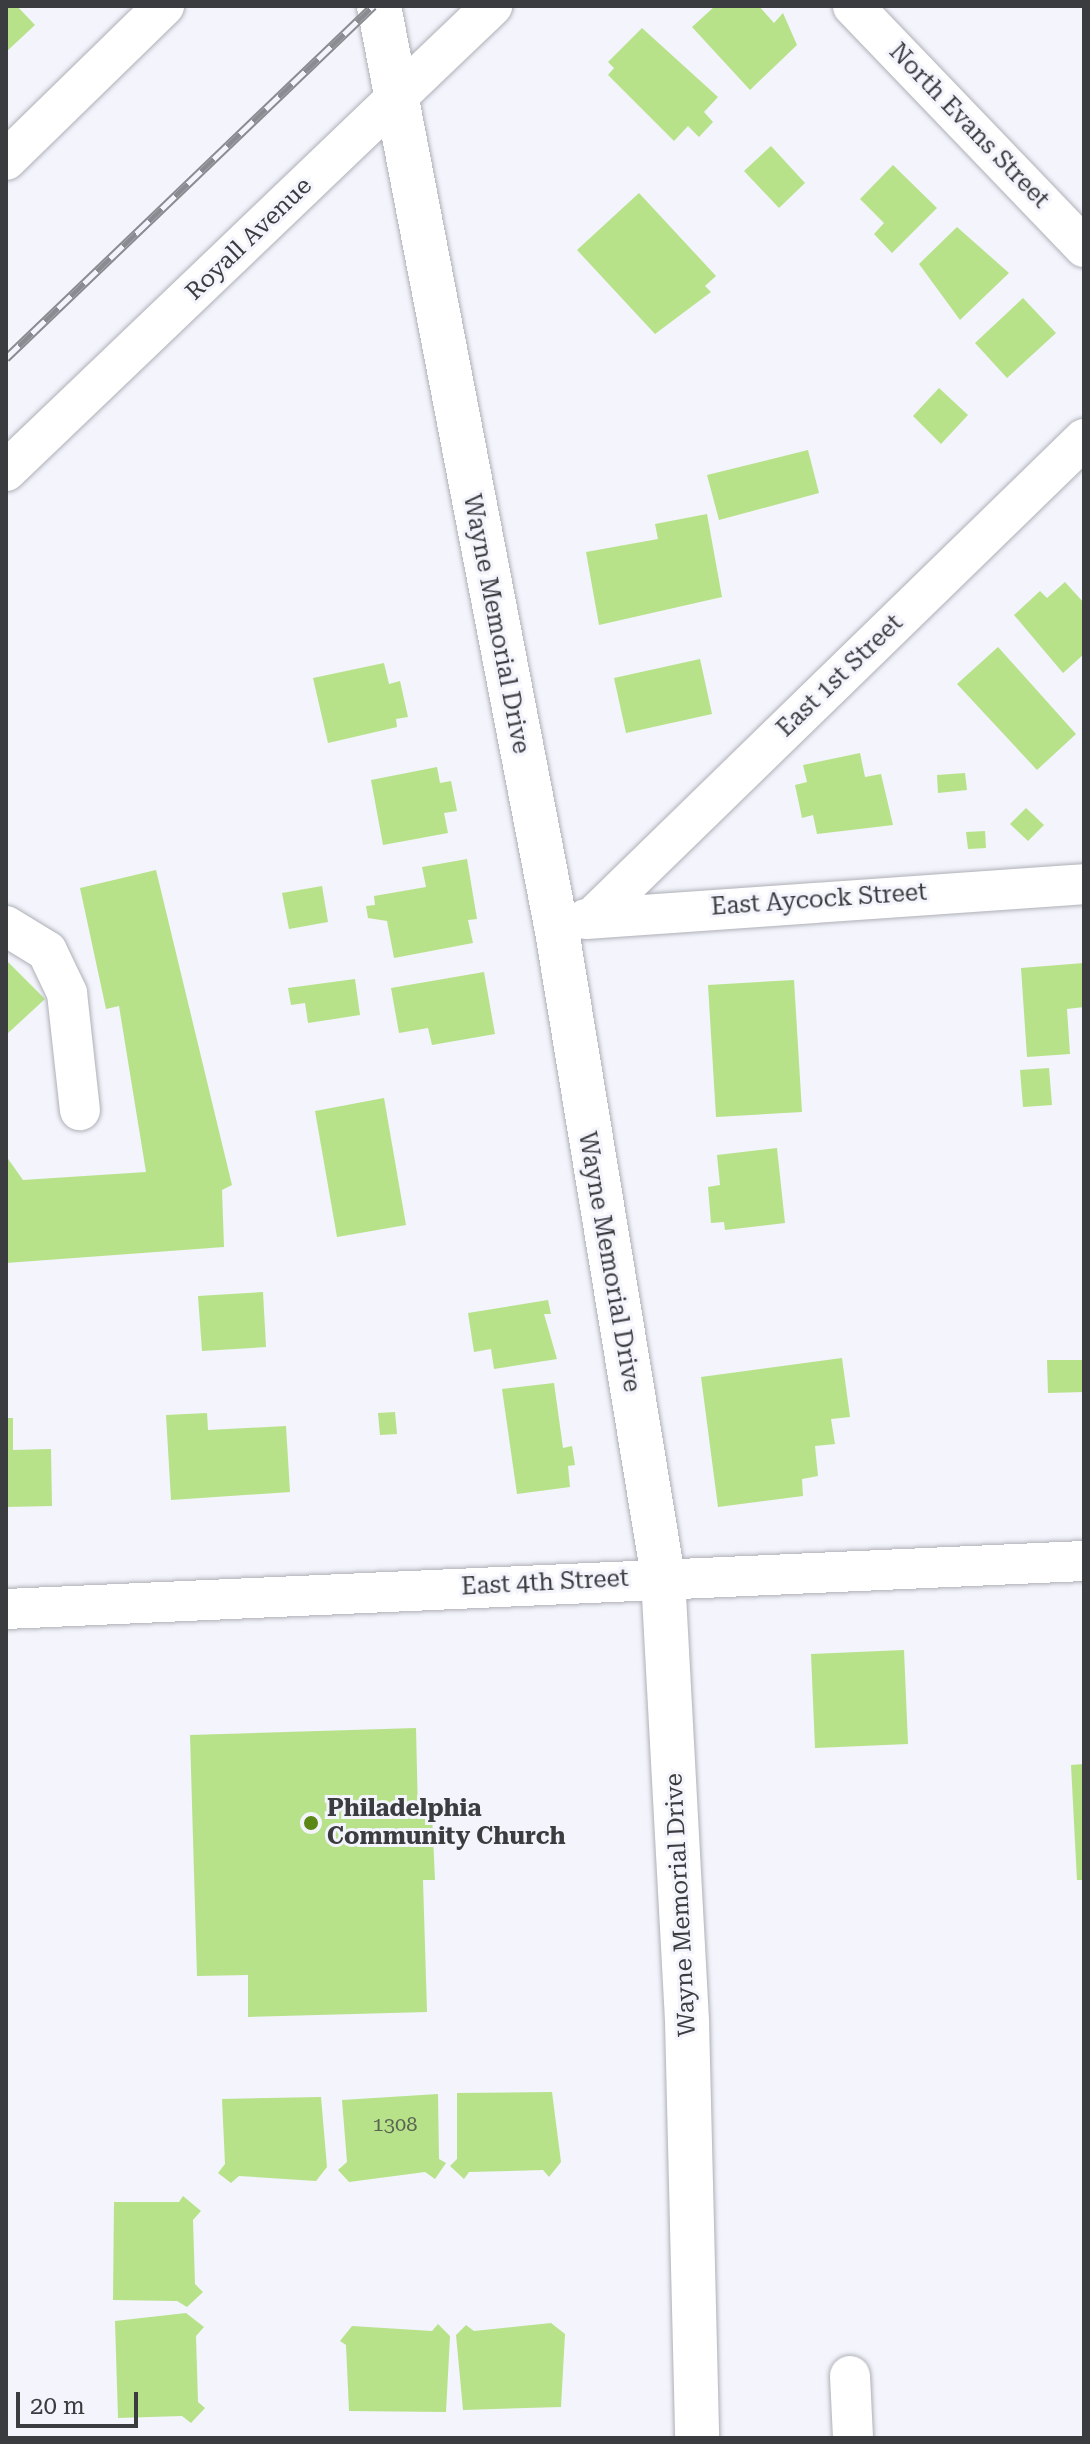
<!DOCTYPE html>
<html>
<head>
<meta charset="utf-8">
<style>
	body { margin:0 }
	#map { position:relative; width:1090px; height:2444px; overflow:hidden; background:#f3f4fc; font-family:"Roboto Serif",serif }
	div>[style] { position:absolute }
	.building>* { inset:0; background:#b7e289 }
	.roads { filter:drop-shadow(0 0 2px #aeb0b7) drop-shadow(0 0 2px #aeb0b7) }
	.minor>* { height:40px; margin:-20px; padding:0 20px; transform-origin:20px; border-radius:20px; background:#fff }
	.major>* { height:44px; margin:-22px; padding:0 22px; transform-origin:22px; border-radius:22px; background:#fff }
	.rail>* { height:9px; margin-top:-4.5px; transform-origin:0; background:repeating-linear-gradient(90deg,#f3f4fc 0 18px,#8b8c91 0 36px); box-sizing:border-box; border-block:2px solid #8b8c91 }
	.dots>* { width:22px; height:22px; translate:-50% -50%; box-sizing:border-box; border:4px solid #f3f4fc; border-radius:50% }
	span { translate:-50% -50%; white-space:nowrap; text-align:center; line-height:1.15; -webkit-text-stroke:6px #f3f4fc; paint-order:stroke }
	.number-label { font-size:20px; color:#5a6652 }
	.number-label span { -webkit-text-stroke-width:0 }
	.street-label { font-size:24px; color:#3b3c3f }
	.poi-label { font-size:24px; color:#3b3c3f; font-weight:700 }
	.left { translate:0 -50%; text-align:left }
	.frame { position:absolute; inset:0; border:8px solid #3b3c3f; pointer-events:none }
	.scale { position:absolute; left:16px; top:2392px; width:122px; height:36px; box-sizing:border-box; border:4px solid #3b3c3f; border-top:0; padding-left:10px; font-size:24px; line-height:28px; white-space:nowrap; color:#3b3c3f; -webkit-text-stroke:6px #f3f4fc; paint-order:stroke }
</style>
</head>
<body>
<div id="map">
	<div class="building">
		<div style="clip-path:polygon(6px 6px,17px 6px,35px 25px,6px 52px)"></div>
		<div style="clip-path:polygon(715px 6px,759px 6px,774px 23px,783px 13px,797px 45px,750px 90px,692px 27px)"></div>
		<div style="clip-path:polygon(642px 28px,718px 97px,704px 112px,713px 122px,699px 137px,688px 126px,674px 141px,608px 75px,614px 68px,608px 62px)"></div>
		<div style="clip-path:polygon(771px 146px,805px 183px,779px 208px,744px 171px)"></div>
		<div style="clip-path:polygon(893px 165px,937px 208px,892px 253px,874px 234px,884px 223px,860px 199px)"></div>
		<div style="clip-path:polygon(639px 193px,716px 276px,705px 286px,711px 292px,655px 334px,577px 250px)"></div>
		<div style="clip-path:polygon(957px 227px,1009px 273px,960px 320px,919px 264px)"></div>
		<div style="clip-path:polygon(1023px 298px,1056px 333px,1007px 378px,975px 343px)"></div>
		<div style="clip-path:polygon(939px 388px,968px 415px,941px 444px,913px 416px)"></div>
		<div style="clip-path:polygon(808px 450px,819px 493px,719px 520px,707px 475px)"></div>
		<div style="clip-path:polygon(707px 514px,722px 597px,599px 625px,586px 552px,658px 539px,655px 524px)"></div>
		<div style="clip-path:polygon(1065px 582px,1084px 603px,1084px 654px,1063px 673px,1014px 615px,1040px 591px,1047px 598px)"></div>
		<div style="clip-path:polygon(998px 647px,1076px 734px,1037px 770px,957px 684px)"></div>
		<div style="clip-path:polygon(700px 659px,712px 714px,626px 733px,614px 678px)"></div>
		<div style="clip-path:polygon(384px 663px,389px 684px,400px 681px,408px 717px,396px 719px,397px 727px,328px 743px,313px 678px)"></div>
		<div style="clip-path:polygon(860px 753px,865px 777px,881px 774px,893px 825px,817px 834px,813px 815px,802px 818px,795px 785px,807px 782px,803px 765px)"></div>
		<div style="clip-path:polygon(437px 767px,440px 783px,451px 781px,457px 811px,444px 813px,448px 833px,383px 845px,371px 780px)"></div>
		<div style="clip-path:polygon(965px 773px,967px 790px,938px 793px,937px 775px)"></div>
		<div style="clip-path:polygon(1026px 808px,1044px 825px,1028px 841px,1010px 824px)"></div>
		<div style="clip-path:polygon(985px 831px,986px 848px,968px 849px,966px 832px)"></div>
		<div style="clip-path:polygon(467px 859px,477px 919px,468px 920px,473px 943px,394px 958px,387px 921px,368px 918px,366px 906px,375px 905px,374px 896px,426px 887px,422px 867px)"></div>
		<div style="clip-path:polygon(156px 870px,232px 1185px,222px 1190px,224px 1247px,6px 1263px,6px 1156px,23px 1180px,146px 1172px,119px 1006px,106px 1009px,80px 888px)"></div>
		<div style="clip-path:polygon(322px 886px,328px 922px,289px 929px,282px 893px)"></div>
		<div style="clip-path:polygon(6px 960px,45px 999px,6px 1035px)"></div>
		<div style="clip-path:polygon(1084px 963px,1084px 1007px,1067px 1009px,1070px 1054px,1027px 1057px,1021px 968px)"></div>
		<div style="clip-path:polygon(484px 972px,495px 1034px,432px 1045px,428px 1028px,399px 1033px,391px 988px)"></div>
		<div style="clip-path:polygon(355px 979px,360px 1015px,308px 1023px,305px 1003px,291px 1005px,288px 988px)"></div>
		<div style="clip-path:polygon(794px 980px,802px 1112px,716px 1117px,708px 985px)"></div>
		<div style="clip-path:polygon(1049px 1068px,1052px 1105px,1023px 1107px,1020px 1070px)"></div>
		<div style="clip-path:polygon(384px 1098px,406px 1225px,337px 1237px,315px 1111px)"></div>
		<div style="clip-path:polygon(777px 1148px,785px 1223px,725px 1230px,724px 1222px,711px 1223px,708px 1187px,720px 1185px,717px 1155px)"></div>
		<div style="clip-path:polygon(263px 1292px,266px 1347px,202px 1351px,198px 1296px)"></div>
		<div style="clip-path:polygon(548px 1300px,551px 1314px,544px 1314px,557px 1359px,494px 1369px,491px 1349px,474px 1352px,468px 1313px)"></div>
		<div style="clip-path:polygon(842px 1358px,850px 1417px,831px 1419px,835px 1444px,815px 1446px,818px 1476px,802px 1479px,803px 1496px,718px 1507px,701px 1377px)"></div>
		<div style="clip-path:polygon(1047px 1360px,1084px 1360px,1084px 1392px,1048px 1393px)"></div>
		<div style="clip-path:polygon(554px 1383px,563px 1448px,572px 1446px,575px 1465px,568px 1466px,570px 1487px,517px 1494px,502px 1389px)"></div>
		<div style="clip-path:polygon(395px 1412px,397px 1434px,380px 1435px,378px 1413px)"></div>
		<div style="clip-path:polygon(207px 1413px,208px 1430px,286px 1426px,290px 1492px,171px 1500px,166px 1415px)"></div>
		<div style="clip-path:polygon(6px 1418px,13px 1418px,13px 1450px,51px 1449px,52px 1506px,6px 1507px)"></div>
		<div style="clip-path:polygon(904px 1650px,908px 1744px,815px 1748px,811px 1654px)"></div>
		<div style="clip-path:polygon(416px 1728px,418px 1814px,432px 1813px,435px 1880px,423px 1880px,427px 2012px,248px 2017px,248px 1975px,197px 1976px,190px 1735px)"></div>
		<div style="clip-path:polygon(1084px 1764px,1084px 1880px,1077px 1880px,1071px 1765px)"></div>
		<div style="clip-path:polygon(552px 2092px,561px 2162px,549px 2177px,543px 2170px,469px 2172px,464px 2179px,450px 2166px,457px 2159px,457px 2093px)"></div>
		<div style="clip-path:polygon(438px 2094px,439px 2159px,446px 2163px,435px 2179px,425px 2172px,349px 2182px,338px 2170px,347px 2162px,342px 2100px)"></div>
		<div style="clip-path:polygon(321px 2097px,327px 2167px,316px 2181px,239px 2176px,231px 2183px,218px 2173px,225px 2164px,222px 2099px)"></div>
		<div style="clip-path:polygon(183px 2196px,201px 2211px,193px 2220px,195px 2284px,203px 2292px,187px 2307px,177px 2301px,113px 2300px,114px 2202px,179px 2202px)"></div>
		<div style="clip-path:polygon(186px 2313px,204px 2327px,196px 2336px,198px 2402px,205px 2408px,191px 2423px,182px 2416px,118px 2418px,115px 2321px)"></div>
		<div style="clip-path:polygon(551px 2323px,565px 2334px,561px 2407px,463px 2410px,456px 2335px,466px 2325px,474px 2331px)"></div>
		<div style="clip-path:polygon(438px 2324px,450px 2336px,446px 2412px,349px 2411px,346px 2345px,340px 2341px,352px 2326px,432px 2331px)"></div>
	</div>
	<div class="roads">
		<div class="minor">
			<div style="left:853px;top:6px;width:334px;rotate:46.2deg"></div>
			<div style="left:6px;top:160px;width:221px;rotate:-44.3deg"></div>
			<div style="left:6px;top:471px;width:673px;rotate:-43.73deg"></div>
			<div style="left:596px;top:914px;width:681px;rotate:-44.23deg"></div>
			<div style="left:586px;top:919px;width:499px;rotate:-4deg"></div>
			<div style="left:6px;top:926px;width:48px;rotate:31.4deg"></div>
			<div style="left:47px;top:951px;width:47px;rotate:64.5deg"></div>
			<div style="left:67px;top:993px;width:118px;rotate:83.7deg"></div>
			<div style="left:6px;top:1609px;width:1079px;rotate:-2.55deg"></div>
			<div style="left:850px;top:2376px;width:62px;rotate:87.2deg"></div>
		</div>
		<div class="major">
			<div style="left:379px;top:6px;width:942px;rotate:79.11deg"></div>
			<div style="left:557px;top:931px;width:655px;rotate:80.68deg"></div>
			<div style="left:663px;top:1577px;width:445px;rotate:86.9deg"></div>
			<div style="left:687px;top:2021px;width:417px;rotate:88.6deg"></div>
		</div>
	</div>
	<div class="rail">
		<div style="left:6px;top:358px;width:509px;rotate:-43.8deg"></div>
	</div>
	<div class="dots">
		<div style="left:311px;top:1823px;background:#5b8715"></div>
	</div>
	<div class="number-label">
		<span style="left:395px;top:2124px">1308</span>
	</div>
	<div class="street-label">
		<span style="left:969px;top:126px;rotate:46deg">North Evans Street</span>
		<span style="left:249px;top:239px;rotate:-44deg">Royall Avenue</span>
		<span style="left:496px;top:624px;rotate:79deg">Wayne Memorial Drive</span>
		<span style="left:840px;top:676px;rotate:-44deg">East 1st Street</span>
		<span style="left:819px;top:900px;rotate:-4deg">East Aycock Street</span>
		<span style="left:609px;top:1262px;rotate:80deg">Wayne Memorial Drive</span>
		<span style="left:545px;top:1583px;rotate:-3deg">East 4th Street</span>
		<span style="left:681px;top:1905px;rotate:-93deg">Wayne Memorial Drive</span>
	</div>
	<div class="poi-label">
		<span class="left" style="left:327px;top:1823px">Philadelphia<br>Community Church</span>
	</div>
	<div class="frame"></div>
	<div class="scale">20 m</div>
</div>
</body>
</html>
